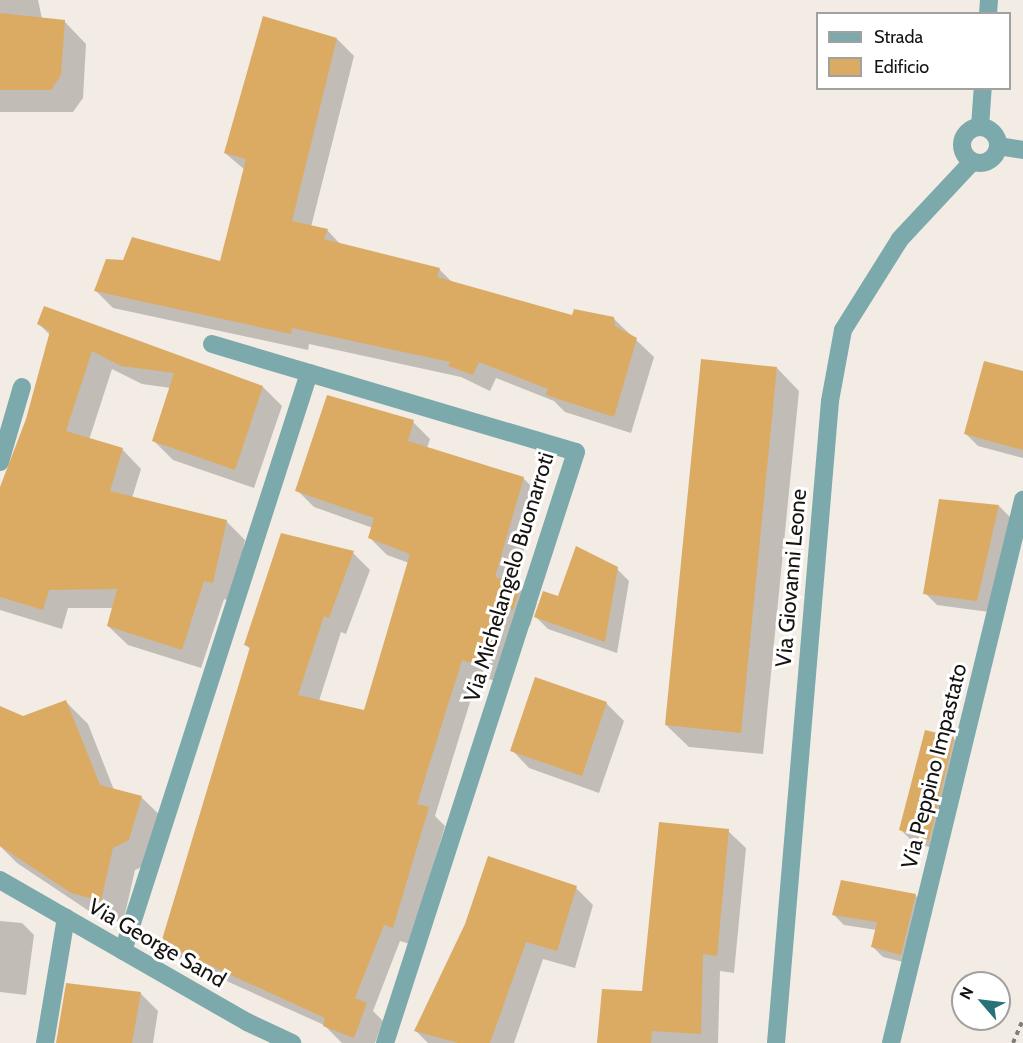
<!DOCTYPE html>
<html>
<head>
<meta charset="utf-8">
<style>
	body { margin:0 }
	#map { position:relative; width:1023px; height:1043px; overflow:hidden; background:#f2ece4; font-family:Cabin,sans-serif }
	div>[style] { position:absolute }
	.shadow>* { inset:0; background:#0003 }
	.building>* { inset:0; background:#dcab63 }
	.path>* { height:4px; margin-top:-2px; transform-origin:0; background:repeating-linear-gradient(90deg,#817d77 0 4.5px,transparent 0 9px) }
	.minor>* { height:18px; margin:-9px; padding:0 9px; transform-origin:9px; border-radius:9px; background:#7ca9ac }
	.minor>.ring { margin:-9px; padding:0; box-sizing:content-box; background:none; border:18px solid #7ca9ac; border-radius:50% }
	span { translate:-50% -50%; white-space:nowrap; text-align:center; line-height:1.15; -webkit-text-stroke:6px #fff; paint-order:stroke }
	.street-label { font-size:22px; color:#151310 }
	.legend { position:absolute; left:816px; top:12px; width:195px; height:78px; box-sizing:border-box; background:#fff; border:2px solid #a1a19f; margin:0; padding:8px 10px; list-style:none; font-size:18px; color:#151310 }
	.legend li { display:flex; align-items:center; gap:12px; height:30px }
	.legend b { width:30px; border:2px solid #a1a19f }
	.north { position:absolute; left:951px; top:971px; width:60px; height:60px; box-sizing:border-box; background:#fff; border:2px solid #a1a19f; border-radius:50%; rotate:298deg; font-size:16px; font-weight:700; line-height:24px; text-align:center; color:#151310 }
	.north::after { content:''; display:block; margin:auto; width:21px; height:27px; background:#297378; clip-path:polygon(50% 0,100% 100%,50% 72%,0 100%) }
</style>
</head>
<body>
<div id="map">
	<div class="shadow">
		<div style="clip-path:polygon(0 0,38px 0,42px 19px,64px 21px,86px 44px,83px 98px,73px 112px,0 112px)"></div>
		<div style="clip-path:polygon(337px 39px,354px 56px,311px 227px,327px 230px,342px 246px,439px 269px,453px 283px,573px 316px,613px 318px,654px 357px,631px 433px,565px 412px,554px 401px,496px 378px,490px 391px,461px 377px,309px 344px,308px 350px,113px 308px,96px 291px,222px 263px,245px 170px,225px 153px)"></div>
		<div style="clip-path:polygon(39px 324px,263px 387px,282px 406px,254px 488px,173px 460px,154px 441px,171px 388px,142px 384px,112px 369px,89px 440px,122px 449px,141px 469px,132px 498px,226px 521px,245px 540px,232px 602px,224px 599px,201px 668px,128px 645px,108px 626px,113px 608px,68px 608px,62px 629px,0 610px,0 515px,50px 335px)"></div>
		<div style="clip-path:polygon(777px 368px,799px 391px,763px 754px,689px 747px,666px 725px)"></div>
		<div style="clip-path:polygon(1023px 374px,1023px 458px,978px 446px,966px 434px)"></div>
		<div style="clip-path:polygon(413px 422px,430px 439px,427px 448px,523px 478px,540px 495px,514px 584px,537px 603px,530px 626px,521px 623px,503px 683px,478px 676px,435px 816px,445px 826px,410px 944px,400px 941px,373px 1011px,383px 1021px,375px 1043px,342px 1043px,324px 1025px,180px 960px,163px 943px,251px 650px,246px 645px,353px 553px,370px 570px,346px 634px,341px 632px,319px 701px,366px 712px,409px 563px,387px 555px,370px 538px,373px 528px,314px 507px,297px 490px)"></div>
		<div style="clip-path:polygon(999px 506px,1011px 518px,989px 612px,937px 605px,925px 593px)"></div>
		<div style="clip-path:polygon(617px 569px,629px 581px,617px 653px,548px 629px,536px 617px,559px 598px)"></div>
		<div style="clip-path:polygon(66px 702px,88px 724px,114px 790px,141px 797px,164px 819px,151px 863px,135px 870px,123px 923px,95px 915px,17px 863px,0 846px,0 707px,23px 717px)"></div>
		<div style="clip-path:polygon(606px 703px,624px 721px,599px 793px,529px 768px,512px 750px)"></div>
		<div style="clip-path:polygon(953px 738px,965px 750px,941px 851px,913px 842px,901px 830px)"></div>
		<div style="clip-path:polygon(728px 831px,746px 848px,734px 973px,720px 971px,718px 1043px,598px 1043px,644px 993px)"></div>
		<div style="clip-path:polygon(576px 888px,593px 905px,575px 968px,543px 959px,514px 1043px,428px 1043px,416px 1031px)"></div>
		<div style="clip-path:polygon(915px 895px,925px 906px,911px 964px,883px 957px,873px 947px,877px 930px,844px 925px,834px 915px)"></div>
		<div style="clip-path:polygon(0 921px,22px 923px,34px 935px,26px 995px,0 992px)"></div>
		<div style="clip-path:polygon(140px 993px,158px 1011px,153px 1043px,58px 1043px)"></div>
	</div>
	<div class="building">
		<div style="clip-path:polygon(0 13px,65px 20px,61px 75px,51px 90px,0 90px)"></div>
		<div style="clip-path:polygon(263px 16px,337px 38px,292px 221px,328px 229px,324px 239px,440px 268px,437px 277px,572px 315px,574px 309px,614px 317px,615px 326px,637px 338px,614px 417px,546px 395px,548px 389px,479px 362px,473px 375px,448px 366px,450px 362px,292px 328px,291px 334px,94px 291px,106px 259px,123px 260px,132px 237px,220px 261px,246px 159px,224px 153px)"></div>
		<div style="clip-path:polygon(44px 306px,263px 386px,235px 470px,152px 441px,174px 373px,121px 366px,92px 351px,66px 431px,123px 448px,110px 491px,227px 520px,213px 583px,204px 581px,182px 650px,107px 626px,117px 589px,49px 590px,43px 610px,0 597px,0 487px,26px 419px,50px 331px,37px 324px)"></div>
		<div style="clip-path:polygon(701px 359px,777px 367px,741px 733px,665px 725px)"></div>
		<div style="clip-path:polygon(984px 361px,1023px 371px,1023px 450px,964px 434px)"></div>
		<div style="clip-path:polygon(327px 395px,414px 420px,408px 441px,524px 477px,495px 577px,521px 585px,513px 610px,504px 607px,486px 667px,462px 660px,417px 804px,429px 807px,393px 928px,384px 925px,355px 998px,367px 1003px,354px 1038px,323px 1026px,325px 1018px,161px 943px,250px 647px,244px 645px,281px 533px,354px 551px,329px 618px,324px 616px,298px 695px,364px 710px,410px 554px,368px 538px,374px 518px,295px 491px)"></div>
		<div style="clip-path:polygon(939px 499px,999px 505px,977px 601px,923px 594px)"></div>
		<div style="clip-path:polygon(576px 546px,618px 567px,605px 642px,534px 617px,543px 591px,558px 596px)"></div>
		<div style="clip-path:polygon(535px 677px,607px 702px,582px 776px,510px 751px)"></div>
		<div style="clip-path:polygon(66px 700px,100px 785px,142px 796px,129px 840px,113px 848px,101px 901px,71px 893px,0 846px,0 706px,23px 716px)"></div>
		<div style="clip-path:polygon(925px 730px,954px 737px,929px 840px,899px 830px)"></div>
		<div style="clip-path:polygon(659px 822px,729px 829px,717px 956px,703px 954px,701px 1034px,652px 1031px,651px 1043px,597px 1043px,602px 989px,642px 991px)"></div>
		<div style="clip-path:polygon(488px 856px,577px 886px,557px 951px,526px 942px,490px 1043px,458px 1043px,414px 1031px,465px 924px)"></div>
		<div style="clip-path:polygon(841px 880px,916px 894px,901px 955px,871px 947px,877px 922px,832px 915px)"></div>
		<div style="clip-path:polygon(66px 983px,141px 992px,132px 1043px,56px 1043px)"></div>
	</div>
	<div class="path">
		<div style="left:1013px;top:1043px;width:25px;rotate:-67deg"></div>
	</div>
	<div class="minor">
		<div style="left:988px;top:14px;width:14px;rotate:-86deg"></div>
		<div style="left:980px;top:127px;width:39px;rotate:-86deg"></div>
		<div class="ring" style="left:962px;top:127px;width:18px;height:18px"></div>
		<div style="left:998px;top:146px;width:25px;rotate:9deg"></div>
		<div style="left:212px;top:344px;width:101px;rotate:16.6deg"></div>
		<div style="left:0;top:462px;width:78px;rotate:-73.7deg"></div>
		<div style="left:0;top:880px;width:285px;rotate:29.9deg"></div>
		<div style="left:247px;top:1022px;width:50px;rotate:25deg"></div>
		<div style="left:123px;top:951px;width:607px;rotate:-72.16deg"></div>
		<div style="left:309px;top:373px;width:278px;rotate:16.5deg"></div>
		<div style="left:576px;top:452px;width:621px;rotate:107.91deg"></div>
		<div style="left:45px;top:1043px;width:127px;rotate:-80.5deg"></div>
		<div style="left:776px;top:1043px;width:644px;rotate:-85.19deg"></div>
		<div style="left:830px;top:401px;width:72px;rotate:-79.6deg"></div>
		<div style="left:843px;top:330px;width:107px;rotate:-57.9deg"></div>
		<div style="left:900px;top:239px;width:105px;rotate:-46.9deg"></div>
		<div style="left:891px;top:1043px;width:559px;rotate:-76.34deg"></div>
	</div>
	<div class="street-label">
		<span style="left:509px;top:577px;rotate:-73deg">Via Michelangelo Buonarroti</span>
		<span style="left:791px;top:578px;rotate:-85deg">Via Giovanni Leone</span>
		<span style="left:934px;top:766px;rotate:-76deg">Via Peppino Impastato</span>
		<span style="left:157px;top:943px;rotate:30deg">Via George Sand</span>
	</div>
	<ul class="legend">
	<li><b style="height:8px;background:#7ca9ac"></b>Strada</li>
	<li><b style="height:16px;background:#dcab63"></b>Edificio</li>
	</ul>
	<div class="north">N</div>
</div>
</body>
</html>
